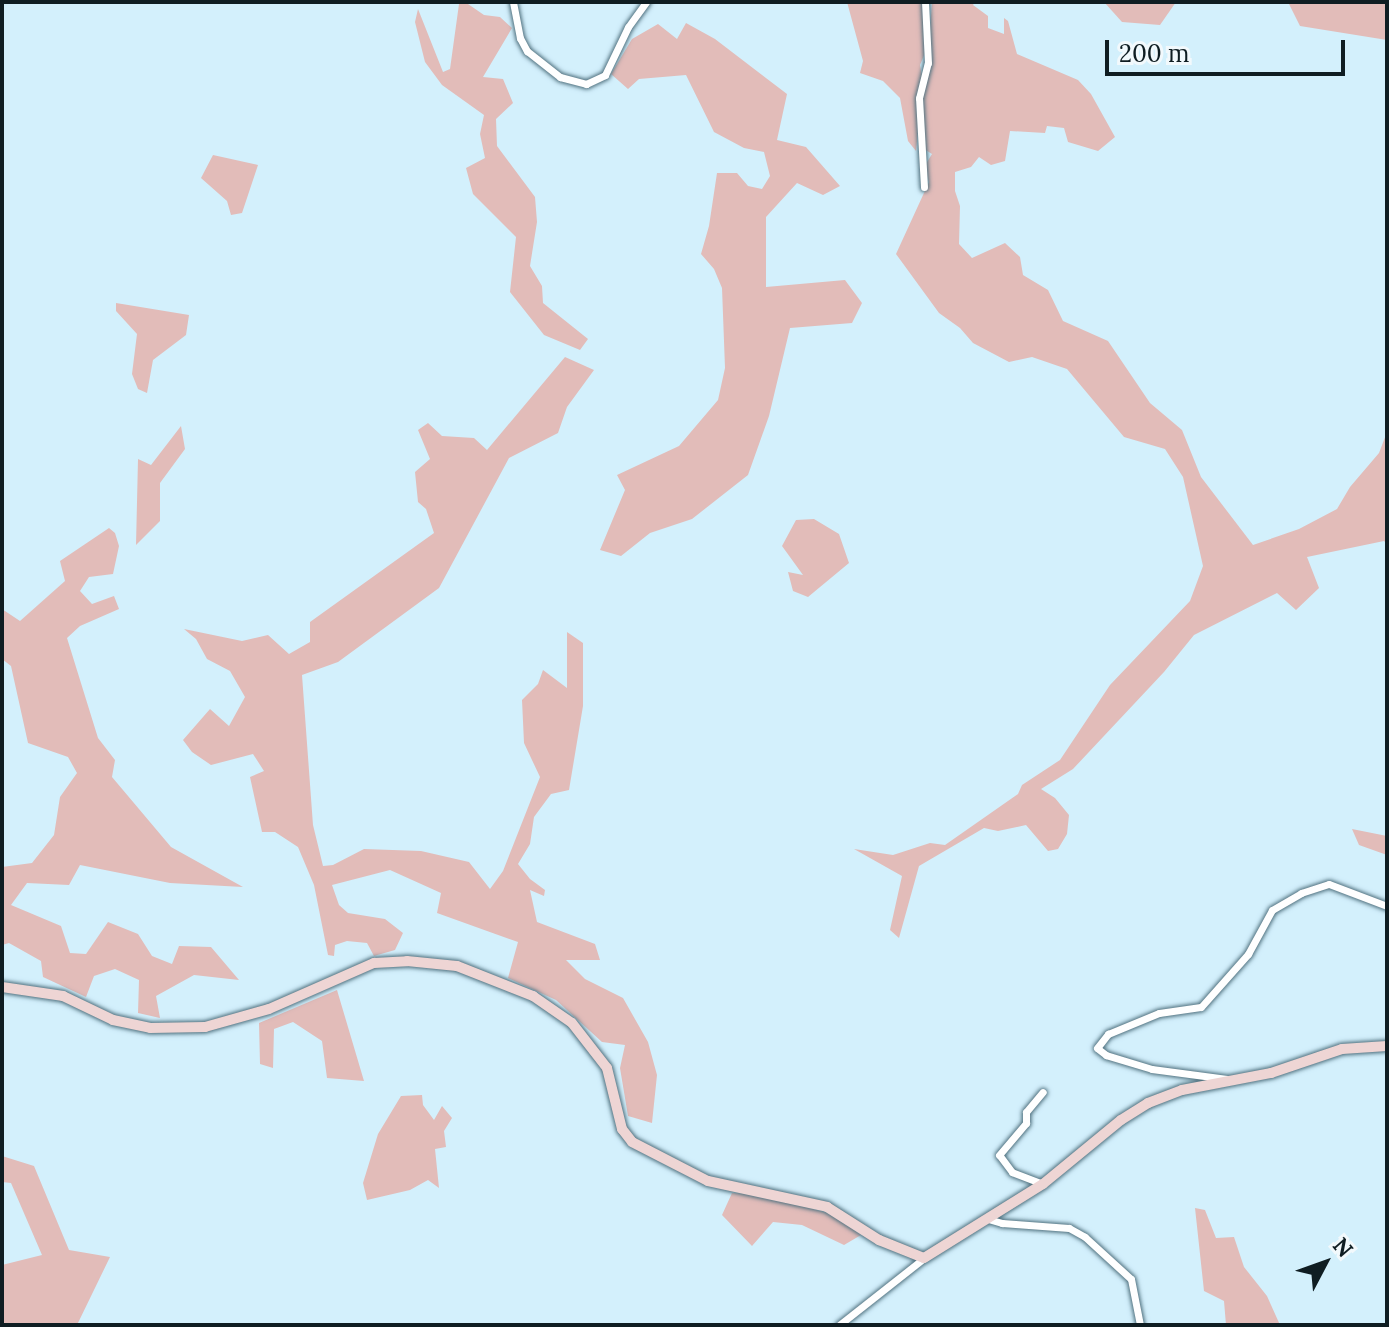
<!DOCTYPE html>
<html>
<head>
<meta charset="utf-8">
<style>
	body { margin:0 }
	#map { position:relative; width:1389px; height:1327px; overflow:hidden; background:#d3f0fc; font-family:Lora,serif }
	div>[style] { position:absolute }
	.green>* { inset:0; background:#e2bcb9 }
	.roads { filter:drop-shadow(0 0 2px #517280) drop-shadow(0 0 2px #517280) }
	.street>* { height:7px; margin:-3.5px; padding:0 3.5px; transform-origin:3.5px; border-radius:3.5px; background:#fff }
	.secondary>* { height:10px; margin:-5px; padding:0 5px; transform-origin:5px; border-radius:5px; background:#eed5d4 }
	span { translate:-50% -50%; white-space:nowrap; text-align:center; line-height:1.15; -webkit-text-stroke:7px #f2f9fc; paint-order:stroke }
	.frame { position:absolute; inset:0; border:4px solid #0f1d22; pointer-events:none }
	.north { position:absolute; left:1285px; top:1223px; width:80px; height:80px; -webkit-text-stroke:6px #f2f9fc; paint-order:stroke; rotate:49deg; font-size:22px; font-weight:700; line-height:32px; text-align:center; color:#0f1d22 }
	.north::after { content:''; display:block; margin:auto; width:28px; height:36px; background:#0f1d22; clip-path:polygon(50% 0,100% 100%,50% 72%,0 100%) }
	.scale { position:absolute; left:1105px; top:40px; width:240px; height:36px; box-sizing:border-box; border:4px solid #0f1d22; border-top:0; padding-left:10px; font-size:24px; line-height:28px; white-space:nowrap; color:#0f1d22; -webkit-text-stroke:6px #f2f9fc; paint-order:stroke }
</style>
</head>
<body>
<div id="map">
	<div class="green">
		<div style="clip-path:polygon(847px 2px,923px 2px,925px 53px,920px 65px,923px 82px,916px 151px,908px 141px,900px 98px,883px 81px,860px 73px,863px 61px)"></div>
		<div style="clip-path:polygon(932px 2px,975px 2px,973px 5px,988px 16px,988px 28px,1004px 34px,1004px 18px,1008px 21px,1017px 54px,1078px 80px,1091px 94px,1115px 137px,1098px 151px,1068px 142px,1064px 128px,1047px 126px,1045px 133px,1010px 131px,1005px 161px,991px 165px,979px 157px,971px 167px,955px 172px,955px 191px,960px 206px,959px 244px,972px 258px,1005px 243px,1020px 257px,1023px 275px,1048px 290px,1063px 321px,1108px 341px,1150px 403px,1182px 430px,1201px 477px,1253px 545px,1299px 529px,1337px 509px,1350px 487px,1379px 453px,1387px 432px,1387px 544px,1384px 541px,1307px 557px,1319px 588px,1296px 610px,1277px 593px,1194px 635px,1164px 672px,1073px 769px,1041px 789px,1055px 798px,1069px 815px,1067px 834px,1058px 849px,1048px 851px,1026px 825px,998px 831px,984px 828px,919px 866px,899px 938px,890px 930px,902px 876px,854px 849px,893px 855px,930px 843px,945px 845px,1018px 794px,1022px 785px,1060px 760px,1110px 685px,1190px 601px,1203px 566px,1183px 477px,1165px 449px,1124px 437px,1067px 369px,1032px 357px,1009px 362px,973px 343px,960px 328px,939px 313px,896px 254px,929px 182px,924px 167px,932px 154px,924px 149px,920px 98px,926px 84px)"></div>
		<div style="clip-path:polygon(1104px 2px,1176px 2px,1160px 25px,1122px 22px)"></div>
		<div style="clip-path:polygon(1288px 2px,1387px 2px,1387px 40px,1300px 26px)"></div>
		<div style="clip-path:polygon(459px 4px,468px 4px,484px 15px,500px 17px,512px 28px,483px 77px,503px 79px,513px 103px,496px 119px,497px 146px,535px 197px,537px 222px,530px 266px,542px 286px,543px 303px,588px 339px,580px 350px,544px 335px,510px 292px,516px 237px,473px 194px,466px 168px,485px 158px,480px 134px,484px 115px,442px 85px,425px 62px,415px 22px,418px 9px,443px 72px,450px 69px)"></div>
		<div style="clip-path:polygon(686px 23px,715px 39px,787px 94px,777px 140px,806px 147px,840px 186px,823px 195px,797px 183px,766px 217px,766px 287px,845px 280px,862px 303px,852px 323px,790px 328px,769px 416px,748px 475px,692px 519px,650px 533px,621px 556px,600px 550px,625px 490px,617px 475px,679px 446px,718px 400px,725px 368px,722px 288px,714px 269px,701px 254px,709px 226px,717px 173px,737px 173px,748px 186px,762px 189px,770px 176px,764px 152px,744px 148px,714px 132px,686px 75px,639px 79px,628px 89px,611px 74px,632px 39px,658px 24px,677px 39px)"></div>
		<div style="clip-path:polygon(213px 155px,258px 165px,242px 213px,231px 215px,227px 201px,201px 178px)"></div>
		<div style="clip-path:polygon(116px 303px,189px 315px,186px 335px,153px 360px,147px 393px,138px 389px,132px 374px,137px 334px,116px 311px)"></div>
		<div style="clip-path:polygon(565px 357px,594px 370px,567px 407px,558px 433px,509px 458px,439px 588px,338px 662px,302px 675px,313px 825px,323px 866px,333px 865px,364px 849px,421px 851px,469px 862px,490px 889px,503px 871px,540px 777px,524px 743px,522px 700px,538px 684px,543px 670px,567px 688px,567px 632px,583px 643px,583px 706px,569px 790px,551px 794px,534px 817px,530px 844px,518px 864px,530px 879px,545px 890px,544px 896px,530px 890px,537px 922px,595px 944px,600px 960px,566px 960px,585px 979px,623px 998px,648px 1042px,657px 1075px,652px 1123px,628px 1116px,620px 1068px,625px 1045px,602px 1042px,556px 1000px,508px 978px,518px 942px,437px 913px,441px 893px,390px 870px,332px 885px,339px 905px,348px 913px,385px 919px,403px 933px,395px 950px,374px 956px,367px 943px,347px 941px,335px 945px,334px 956px,328px 955px,314px 885px,298px 847px,275px 832px,262px 832px,250px 777px,264px 771px,253px 754px,211px 765px,192px 752px,183px 740px,210px 709px,229px 726px,245px 697px,230px 671px,207px 659px,196px 639px,184px 629px,242px 641px,268px 635px,289px 654px,310px 642px,310px 622px,434px 533px,426px 509px,418px 502px,415px 472px,430px 459px,418px 430px,428px 423px,442px 436px,474px 438px,487px 450px)"></div>
		<div style="clip-path:polygon(181px 426px,185px 449px,160px 483px,160px 521px,136px 545px,138px 459px,151px 465px)"></div>
		<div style="clip-path:polygon(814px 519px,839px 534px,849px 563px,808px 597px,793px 591px,788px 572px,803px 575px,782px 546px,796px 520px)"></div>
		<div style="clip-path:polygon(109px 528px,115px 533px,119px 546px,113px 574px,89px 577px,80px 591px,92px 604px,114px 596px,119px 609px,80px 626px,67px 638px,98px 738px,115px 760px,112px 777px,171px 847px,243px 887px,170px 883px,80px 865px,69px 885px,27px 883px,11px 905px,61px 926px,70px 953px,86px 954px,108px 922px,138px 934px,152px 956px,172px 964px,179px 946px,211px 947px,239px 980px,194px 975px,156px 996px,160px 1018px,138px 1013px,139px 980px,115px 969px,94px 976px,86px 997px,43px 977px,41px 961px,9px 943px,2px 945px,2px 867px,32px 863px,54px 835px,60px 797px,77px 773px,68px 757px,28px 743px,11px 666px,2px 659px,2px 609px,20px 621px,65px 581px,60px 561px)"></div>
		<div style="clip-path:polygon(1352px 829px,1387px 836px,1387px 855px,1359px 845px)"></div>
		<div style="clip-path:polygon(337px 990px,364px 1081px,327px 1078px,322px 1041px,293px 1022px,274px 1029px,273px 1068px,260px 1064px,259px 1023px)"></div>
		<div style="clip-path:polygon(422px 1095px,423px 1105px,434px 1120px,442px 1106px,452px 1118px,444px 1131px,446px 1147px,435px 1149px,439px 1188px,428px 1180px,410px 1190px,367px 1200px,363px 1183px,378px 1134px,401px 1096px)"></div>
		<div style="clip-path:polygon(2px 1156px,34px 1166px,69px 1250px,110px 1257px,77px 1325px,2px 1325px,2px 1265px,42px 1255px,11px 1183px,2px 1182px)"></div>
		<div style="clip-path:polygon(732px 1193px,759px 1194px,831px 1214px,861px 1235px,844px 1245px,802px 1225px,773px 1222px,752px 1246px,722px 1215px)"></div>
		<div style="clip-path:polygon(1195px 1208px,1205px 1210px,1216px 1238px,1234px 1237px,1244px 1267px,1267px 1296px,1280px 1325px,1226px 1325px,1224px 1301px,1204px 1291px)"></div>
	</div>
	<div class="roads">
		<div class="street">
			<div style="left:513px;top:2px;width:37px;rotate:79deg"></div>
			<div style="left:520px;top:38px;width:15px;rotate:62deg"></div>
			<div style="left:527px;top:51px;width:42px;rotate:38.2deg"></div>
			<div style="left:560px;top:77px;width:27px;rotate:15deg"></div>
			<div style="left:586px;top:84px;width:21px;rotate:-25deg"></div>
			<div style="left:605px;top:75px;width:53px;rotate:-64.4deg"></div>
			<div style="left:628px;top:27px;width:31px;rotate:-54deg"></div>
			<div style="left:924px;top:187px;width:89px;rotate:-93.2deg"></div>
			<div style="left:919px;top:98px;width:36px;rotate:-76deg"></div>
			<div style="left:928px;top:63px;width:61px;rotate:-92.8deg"></div>
			<div style="left:1227px;top:1079px;width:76px;rotate:-172.4deg"></div>
			<div style="left:1152px;top:1069px;width:48px;rotate:-163.1deg"></div>
			<div style="left:1106px;top:1055px;width:11px;rotate:-142deg"></div>
			<div style="left:1097px;top:1048px;width:18px;rotate:-52deg"></div>
			<div style="left:1108px;top:1034px;width:55px;rotate:-22.4deg"></div>
			<div style="left:1159px;top:1013px;width:42px;rotate:-8.1deg"></div>
			<div style="left:1201px;top:1007px;width:71px;rotate:-48.4deg"></div>
			<div style="left:1248px;top:954px;width:50px;rotate:-61.4deg"></div>
			<div style="left:1272px;top:910px;width:34px;rotate:-30deg"></div>
			<div style="left:1301px;top:893px;width:29px;rotate:-18deg"></div>
			<div style="left:1329px;top:884px;width:62px;rotate:20.8deg"></div>
			<div style="left:1043px;top:1184px;width:33px;rotate:-159deg"></div>
			<div style="left:1012px;top:1172px;width:21px;rotate:-127deg"></div>
			<div style="left:999px;top:1155px;width:42px;rotate:-49.8deg"></div>
			<div style="left:1026px;top:1123px;width:11px;rotate:-90deg"></div>
			<div style="left:1026px;top:1112px;width:26px;rotate:-50deg"></div>
			<div style="left:988px;top:1219px;width:15px;rotate:16deg"></div>
			<div style="left:1002px;top:1223px;width:67px;rotate:4.3deg"></div>
			<div style="left:1069px;top:1228px;width:18px;rotate:29deg"></div>
			<div style="left:1085px;top:1237px;width:62px;rotate:42.4deg"></div>
			<div style="left:1131px;top:1279px;width:47px;rotate:78.9deg"></div>
			<div style="left:839px;top:1325px;width:108px;rotate:-38.2deg"></div>
		</div>
		<div class="secondary">
			<div style="left:2px;top:987px;width:62px;rotate:8.4deg"></div>
			<div style="left:63px;top:996px;width:55px;rotate:25.6deg"></div>
			<div style="left:113px;top:1020px;width:38px;rotate:12deg"></div>
			<div style="left:150px;top:1028px;width:55px;rotate:-1deg"></div>
			<div style="left:205px;top:1027px;width:66px;rotate:-15.7deg"></div>
			<div style="left:269px;top:1009px;width:115px;rotate:-23.7deg"></div>
			<div style="left:374px;top:963px;width:33px;rotate:-3deg"></div>
			<div style="left:407px;top:961px;width:50px;rotate:5.7deg"></div>
			<div style="left:457px;top:966px;width:82px;rotate:21.5deg"></div>
			<div style="left:533px;top:996px;width:47px;rotate:34.7deg"></div>
			<div style="left:572px;top:1023px;width:57px;rotate:52.1deg"></div>
			<div style="left:607px;top:1068px;width:63px;rotate:76.2deg"></div>
			<div style="left:622px;top:1129px;width:16px;rotate:52deg"></div>
			<div style="left:632px;top:1142px;width:85px;rotate:27.2deg"></div>
			<div style="left:708px;top:1181px;width:122px;rotate:12.3deg"></div>
			<div style="left:827px;top:1207px;width:62px;rotate:32.4deg"></div>
			<div style="left:879px;top:1240px;width:48px;rotate:21.8deg"></div>
			<div style="left:924px;top:1258px;width:140px;rotate:-31.9deg"></div>
			<div style="left:1043px;top:1184px;width:101px;rotate:-39.4deg"></div>
			<div style="left:1121px;top:1120px;width:32px;rotate:-32deg"></div>
			<div style="left:1148px;top:1103px;width:36px;rotate:-21deg"></div>
			<div style="left:1182px;top:1090px;width:91px;rotate:-10.8deg"></div>
			<div style="left:1271px;top:1073px;width:75px;rotate:-18.7deg"></div>
			<div style="left:1342px;top:1049px;width:45px;rotate:-3.8deg"></div>
		</div>
	</div>
	<div class="frame"></div>
	<div class="north">N</div>
	<div class="scale">200 m</div>
</div>
</body>
</html>
